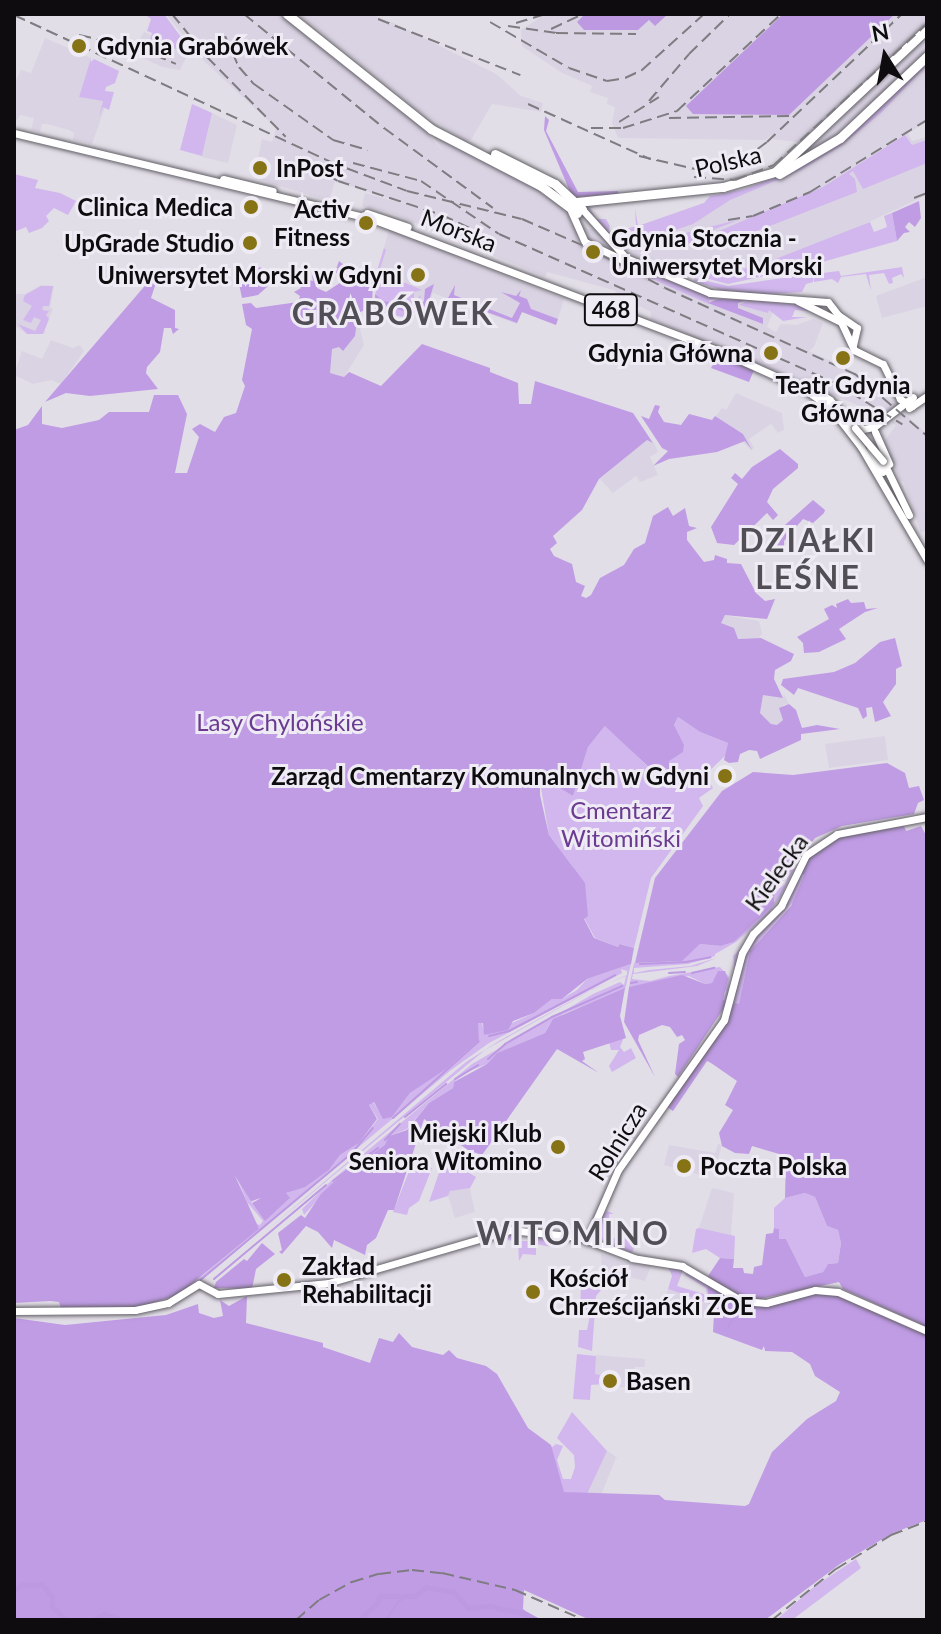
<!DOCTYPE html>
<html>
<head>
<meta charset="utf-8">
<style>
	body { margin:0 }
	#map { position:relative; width:941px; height:1634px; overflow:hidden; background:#e2dee7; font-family:Lato,sans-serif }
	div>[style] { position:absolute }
	.built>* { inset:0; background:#dad3e3 }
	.green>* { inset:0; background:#d1b7ee }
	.forest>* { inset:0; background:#c09ce5 }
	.water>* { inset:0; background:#bd99e2 }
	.stream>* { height:2px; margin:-1px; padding:0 1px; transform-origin:1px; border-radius:1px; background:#bd99e2 }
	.river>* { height:5px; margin:-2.5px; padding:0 2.5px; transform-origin:2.5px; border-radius:2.5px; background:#bd99e2 }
	.roads { filter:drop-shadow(0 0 2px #615e65) drop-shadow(0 0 2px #615e65) }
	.major>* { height:7px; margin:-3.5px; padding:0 3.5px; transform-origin:3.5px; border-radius:3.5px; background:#fff }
	.highway>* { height:9px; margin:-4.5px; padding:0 4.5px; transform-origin:4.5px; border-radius:4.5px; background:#fff }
	.rail>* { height:2px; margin-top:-1px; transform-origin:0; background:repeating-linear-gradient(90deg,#7e7b81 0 12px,transparent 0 18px) }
	.bridges { filter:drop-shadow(0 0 2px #615e65) drop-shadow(0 0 2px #615e65) }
	.major-bridge>* { height:7px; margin:-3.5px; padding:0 3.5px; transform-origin:3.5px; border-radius:3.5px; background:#fff }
	.dots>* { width:22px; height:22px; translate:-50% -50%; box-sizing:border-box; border:4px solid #efebf4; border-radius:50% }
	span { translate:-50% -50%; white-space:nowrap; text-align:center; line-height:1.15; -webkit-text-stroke:6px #efebf4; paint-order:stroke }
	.shield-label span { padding:2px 6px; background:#efebf4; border:2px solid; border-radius:6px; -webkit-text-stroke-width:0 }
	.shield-label { font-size:22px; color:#0e0c0f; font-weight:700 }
	.poi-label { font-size:24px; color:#0e0c0f; font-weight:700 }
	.left { translate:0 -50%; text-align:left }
	.right { translate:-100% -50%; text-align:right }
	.street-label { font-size:24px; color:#0e0c0f }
	.park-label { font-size:24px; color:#6a3b91 }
	.district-label { font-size:32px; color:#514e55; font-weight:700; letter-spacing:2px }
	.frame { position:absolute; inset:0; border:16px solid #0e0c0f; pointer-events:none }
	.north { position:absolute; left:845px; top:16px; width:80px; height:80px; -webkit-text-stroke:6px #efebf4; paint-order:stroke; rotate:349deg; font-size:22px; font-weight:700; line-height:32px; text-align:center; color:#0e0c0f }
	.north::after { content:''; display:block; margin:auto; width:28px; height:36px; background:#0e0c0f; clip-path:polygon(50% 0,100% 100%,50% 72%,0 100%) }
</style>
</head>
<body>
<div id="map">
	<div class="built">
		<div style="clip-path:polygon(166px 14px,281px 14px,421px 127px,445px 153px,434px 138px,436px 135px,491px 160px,554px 199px,568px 214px,571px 225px,606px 232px,639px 226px,793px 171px,841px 140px,927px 60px,927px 122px,908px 133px,912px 141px,927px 137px,927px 195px,847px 232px,760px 265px,720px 274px,685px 273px,576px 235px,578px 242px,653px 280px,712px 299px,758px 304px,773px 312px,767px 327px,776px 332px,781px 324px,796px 325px,813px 319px,823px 323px,814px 347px,809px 351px,868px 378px,899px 409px,884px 416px,651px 319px,651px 312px,641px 307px,625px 306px,623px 309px,611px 304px,616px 291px,610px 289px,547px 272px,545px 277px,389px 212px,362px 206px,365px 193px,409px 205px,335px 181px,329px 201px,254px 178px,262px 139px,272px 142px,276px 128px,204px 61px)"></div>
		<div style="clip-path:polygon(299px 14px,370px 14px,396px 24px,496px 74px,521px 96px,543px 103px,541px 112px,492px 104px,471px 140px,466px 141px,417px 109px)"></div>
		<div style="clip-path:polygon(546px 14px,585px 14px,577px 22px,649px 20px,655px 26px,668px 14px,783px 14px,687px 106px,789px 115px,895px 14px,927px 14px,927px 54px,856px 121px,814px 154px,804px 143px,773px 139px,773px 135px,765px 140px,618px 138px,612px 123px,615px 107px,607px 104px,608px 98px,590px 92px,592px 86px,562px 73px,522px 46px,521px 30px)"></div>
		<div style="clip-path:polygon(144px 32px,151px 35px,150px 39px,188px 54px,180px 70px,162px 67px,132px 53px)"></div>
		<div style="clip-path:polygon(45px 38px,91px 58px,79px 97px,110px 93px,92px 144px,73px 140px,74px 133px,69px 130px,47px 124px,42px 124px,40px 132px,31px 130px,34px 118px,20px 115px,14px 125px,14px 84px,21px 70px,31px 73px)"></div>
		<div style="clip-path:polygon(212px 113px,237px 125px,228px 163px,202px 157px)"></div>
		<div style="clip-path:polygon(389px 230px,564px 299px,556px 325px,522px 312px,517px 324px,433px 293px,427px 307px,403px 317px,377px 311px,377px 271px)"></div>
		<div style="clip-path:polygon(927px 277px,927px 306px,882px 318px,876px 296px)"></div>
		<div style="clip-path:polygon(41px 285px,54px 286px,50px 308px,53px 309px,44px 331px,46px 333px,27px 334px,14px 325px,14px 294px,25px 294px)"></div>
		<div style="clip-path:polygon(348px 319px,358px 321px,364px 345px,344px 377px,330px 373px,329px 348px)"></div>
		<div style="clip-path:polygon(51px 340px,73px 348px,80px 345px,84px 351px,61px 384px,51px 380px,33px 384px,14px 375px,22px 351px,42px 359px)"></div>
		<div style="clip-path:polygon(736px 393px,782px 413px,784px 430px,778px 433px,771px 424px,749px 439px,754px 448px,751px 450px,716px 416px,722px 408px,726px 410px)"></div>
		<div style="clip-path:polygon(905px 414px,927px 434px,927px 530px,921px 533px,904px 482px,900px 480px,884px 442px,896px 425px,892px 423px)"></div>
		<div style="clip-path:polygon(647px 439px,654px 443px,658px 452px,650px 457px,658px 475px,640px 482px,636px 476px,613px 493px,600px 479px)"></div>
		<div style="clip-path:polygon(724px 615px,759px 621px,762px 633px,759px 638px,737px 639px,734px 628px,721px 623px)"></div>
		<div style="clip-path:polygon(768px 693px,783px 698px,784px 694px,789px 704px,783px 705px,783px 720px,777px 725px,771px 724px,760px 713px,763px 695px)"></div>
		<div style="clip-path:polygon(885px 736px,888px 760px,829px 768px,825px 744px)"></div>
		<div style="clip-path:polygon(718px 1144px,722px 1145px,718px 1159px,714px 1158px,708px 1177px,664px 1165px,669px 1145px,715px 1153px)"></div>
		<div style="clip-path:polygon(465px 1186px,470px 1188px,475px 1212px,455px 1218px,448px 1196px,450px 1191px)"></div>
		<div style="clip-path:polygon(712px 1188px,734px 1193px,731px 1236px,699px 1228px)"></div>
		<div style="clip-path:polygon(601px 1254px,624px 1262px,651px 1266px,645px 1281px,602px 1270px)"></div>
		<div style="clip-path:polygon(668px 1289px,708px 1303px,705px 1318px,663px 1304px)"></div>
		<div style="clip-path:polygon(596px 1355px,645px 1359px,645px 1367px,635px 1367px,633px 1388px,594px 1385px)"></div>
		<div style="clip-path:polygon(605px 1449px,619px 1459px,616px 1458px,601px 1495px,587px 1493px)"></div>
	</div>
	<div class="green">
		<div style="clip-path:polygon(144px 14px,164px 14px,186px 44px,181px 51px,150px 39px,152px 33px,147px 31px,151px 19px)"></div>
		<div style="clip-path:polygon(91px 58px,91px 62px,94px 59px,119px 71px,115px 83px,106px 87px,105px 91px,114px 92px,109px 110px,103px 107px,99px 117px,103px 101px,79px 97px)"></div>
		<div style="clip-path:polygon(927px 60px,927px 65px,881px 113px,841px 146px,801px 170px,730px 200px,693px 224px,654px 237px,622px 238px,609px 236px,588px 212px,591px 207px,600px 206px,590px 208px,596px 219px,606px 219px,610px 226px,608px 233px,620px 231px,636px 226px,635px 208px,638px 226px,704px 203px,710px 196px,745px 189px,793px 171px,841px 140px)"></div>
		<div style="clip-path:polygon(192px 104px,212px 113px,202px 156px,180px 150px)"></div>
		<div style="clip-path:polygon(905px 135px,912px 145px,927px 140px,927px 163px,863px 189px,853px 171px,849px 174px,855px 179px,857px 192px,739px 238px,708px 243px,714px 233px,823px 187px)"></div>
		<div style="clip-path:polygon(14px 174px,38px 180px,35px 188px,60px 193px,76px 201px,68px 215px,54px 208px,46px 216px,49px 221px,42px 228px,29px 233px,26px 227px,14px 232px)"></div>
		<div style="clip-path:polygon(892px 213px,897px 241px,808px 266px,814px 274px,839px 271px,841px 276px,902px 267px,904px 278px,901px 274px,892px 278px,893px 283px,889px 284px,884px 273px,869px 275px,871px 291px,866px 274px,841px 277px,838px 283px,832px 279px,814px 282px,813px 274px,813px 282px,806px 284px,802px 292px,770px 294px,730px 293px,694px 281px,695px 278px,728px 286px,797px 276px,770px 277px,791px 270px,728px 284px,686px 273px,720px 274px,760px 265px,870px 222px,874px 232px,887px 227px,884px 216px)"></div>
		<div style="clip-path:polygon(741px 219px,705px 233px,704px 244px,650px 242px)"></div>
		<div style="clip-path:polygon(384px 248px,386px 250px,379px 272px,422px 290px,414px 292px,414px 301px,421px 295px,418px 307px,389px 307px,411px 314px,403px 317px,377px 311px,378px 303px,375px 302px,377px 271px)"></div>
		<div style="clip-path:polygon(643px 275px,665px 279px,718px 299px,709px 300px,709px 304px)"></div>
		<div style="clip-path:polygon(41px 286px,53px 286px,49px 306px,43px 306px,42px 310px,49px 311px,46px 315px,49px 319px,43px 334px,27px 334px,18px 324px,35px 331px,41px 320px,34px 317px,31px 323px,23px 320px,32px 306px,23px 301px,25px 295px)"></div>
		<div style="clip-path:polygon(748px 300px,802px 305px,808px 311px,795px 310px,792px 317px,807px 317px,783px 321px,769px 310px,768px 313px,739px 305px)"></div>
		<div style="clip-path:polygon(678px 717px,700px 732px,728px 743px,727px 754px,705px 775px,713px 788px,699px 798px,703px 806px,651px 878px,634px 948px,621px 944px,618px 947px,595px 938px,584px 918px,573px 867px,549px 835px,540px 782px,550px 781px,573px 796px,588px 747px,606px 725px,652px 771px,669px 761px,679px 739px,674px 725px)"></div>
		<div style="clip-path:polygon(791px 868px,794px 869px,781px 896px,769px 913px,736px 942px,715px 954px,715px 956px,688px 964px,634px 968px,634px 973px,649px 970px,690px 966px,716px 958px,697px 966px,633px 974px,632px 979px,650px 981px,669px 976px,720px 967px,729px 977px,728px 1001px,723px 1000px,726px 992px,717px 974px,712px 983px,705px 984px,689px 976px,629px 987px,634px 963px,681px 961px,700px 944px,721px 946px,734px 942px,775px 901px,775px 892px,785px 884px)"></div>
		<div style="clip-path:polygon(799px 872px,804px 874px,793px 902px,750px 951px,739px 1005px,733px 1003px,737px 985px,733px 956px,778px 915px,791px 895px)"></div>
		<div style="clip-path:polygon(633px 955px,622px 1003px,625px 989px,563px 1014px,550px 1024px,545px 1033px,497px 1053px,487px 1064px,469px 1071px,454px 1082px,453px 1088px,429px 1103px,407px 1129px,389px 1136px,386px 1145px,337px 1179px,304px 1215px,302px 1209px,332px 1180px,472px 1064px,593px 994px,620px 982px,624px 985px,626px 976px,593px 989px,485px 1050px,266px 1231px,466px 1062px,499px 1041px,587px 992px,627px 975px,627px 971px,621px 969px,622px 973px,489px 1043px,451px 1070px,190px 1288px,175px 1298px,154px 1303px,179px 1295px,259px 1229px,249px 1212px,235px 1176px,257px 1224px,260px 1225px,263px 1221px,247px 1202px,236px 1175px,242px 1184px,261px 1197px,251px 1202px,265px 1220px,289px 1199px,286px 1193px,305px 1186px,329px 1170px,340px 1155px,359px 1143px,378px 1119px,369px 1105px,373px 1102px,381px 1114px,392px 1117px,410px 1093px,468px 1051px,479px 1040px,477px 1023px,482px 1023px,485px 1035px,510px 1024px,534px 1013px,552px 999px,562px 999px,577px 990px,587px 979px,631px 964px)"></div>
		<div style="clip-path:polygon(624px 1037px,620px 1047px,624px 1052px,631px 1048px,636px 1058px,612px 1072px,609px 1066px,619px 1050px,611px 1050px,609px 1042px)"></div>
		<div style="clip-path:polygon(444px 1158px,476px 1177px,470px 1188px,450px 1191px,448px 1196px,429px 1202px)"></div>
		<div style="clip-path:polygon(413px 1161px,432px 1168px,419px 1201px,409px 1208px,407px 1215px,393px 1212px)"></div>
		<div style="clip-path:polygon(805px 1193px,815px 1197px,827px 1226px,838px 1230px,841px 1243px,838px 1263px,828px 1264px,823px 1272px,805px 1277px,786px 1239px,778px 1239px,779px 1229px,774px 1228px,774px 1208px,785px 1198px)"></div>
		<div style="clip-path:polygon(605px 1210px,604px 1214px,607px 1211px,614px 1214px,609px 1214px,610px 1238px,638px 1237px,632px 1253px,595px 1238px,594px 1231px)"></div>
		<div style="clip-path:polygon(699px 1228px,735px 1236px,734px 1259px,720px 1258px,706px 1249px,692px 1253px,696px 1229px)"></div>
		<div style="clip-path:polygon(518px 1234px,515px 1236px,517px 1241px,534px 1241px,535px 1237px,546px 1239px,551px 1242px,551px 1247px,536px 1244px,536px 1255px,523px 1254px,519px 1261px,518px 1242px,508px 1240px,507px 1235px)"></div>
		<div style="clip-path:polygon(667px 1264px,683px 1270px,677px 1286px,707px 1295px,706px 1288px,685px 1275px,687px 1272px,707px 1284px,708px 1303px,668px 1289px,672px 1276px)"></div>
		<div style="clip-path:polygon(581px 1286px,602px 1289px,596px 1296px,592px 1351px,578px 1347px,579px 1330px,587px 1330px,591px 1311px,580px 1310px)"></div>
		<div style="clip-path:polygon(577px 1354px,596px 1356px,595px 1374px,600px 1375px,599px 1384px,591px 1385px,590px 1400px,573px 1399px)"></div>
		<div style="clip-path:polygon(572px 1412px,607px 1451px,587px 1494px,563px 1492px,551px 1448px,556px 1444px,563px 1446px,557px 1460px,563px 1479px,571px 1479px,575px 1467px,574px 1455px,557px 1438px)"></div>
		<div style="clip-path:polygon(856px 1559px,861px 1568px,792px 1620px,776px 1620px,815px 1586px)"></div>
	</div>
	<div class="forest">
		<div style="clip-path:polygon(545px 116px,549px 120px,546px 131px,578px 192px,618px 191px,619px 194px,578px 197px,571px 194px,544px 130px)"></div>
		<div style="clip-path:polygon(919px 201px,921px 218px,915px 227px,909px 222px,905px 227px,910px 232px,904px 233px,897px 241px,892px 213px)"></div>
		<div style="clip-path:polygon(339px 261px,364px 281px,373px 278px,372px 307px,358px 313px,355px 336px,343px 351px,339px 347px,332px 349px,330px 373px,344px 377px,349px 372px,381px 386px,422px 344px,490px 368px,490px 372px,518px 383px,519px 404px,531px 404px,535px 381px,633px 413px,653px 443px,647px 440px,599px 479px,582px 510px,553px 536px,557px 543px,550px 549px,554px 556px,572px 564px,576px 582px,585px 586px,581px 596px,586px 598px,591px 595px,600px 578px,624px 565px,634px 549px,645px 543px,653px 516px,668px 507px,673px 516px,685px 508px,689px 526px,697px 528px,687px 532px,687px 540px,704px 562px,714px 560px,715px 555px,727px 559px,727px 563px,741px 564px,756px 593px,765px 601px,775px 599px,767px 619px,725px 615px,721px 623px,734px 628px,738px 639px,761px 638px,794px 654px,791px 661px,775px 670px,774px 679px,783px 698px,763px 695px,760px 713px,771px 724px,777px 725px,783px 720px,779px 708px,789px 704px,796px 710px,802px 728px,817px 725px,840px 729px,801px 734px,801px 740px,760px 759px,757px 751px,749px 750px,740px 754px,738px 762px,729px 763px,724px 760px,728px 743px,700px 732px,678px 717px,674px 725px,684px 745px,683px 752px,669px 761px,670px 769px,655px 773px,605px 726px,588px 747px,573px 796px,550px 782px,547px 785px,540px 782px,540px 795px,549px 835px,585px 883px,588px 916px,584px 919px,594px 938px,618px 947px,620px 944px,634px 948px,631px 964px,587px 979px,562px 999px,552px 999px,534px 1013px,513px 1021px,508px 1030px,484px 1035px,483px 1023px,478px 1023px,479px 1040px,446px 1069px,410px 1093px,392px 1117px,383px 1119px,374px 1102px,369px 1105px,377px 1119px,359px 1143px,340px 1155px,329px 1170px,305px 1187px,286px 1193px,290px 1198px,265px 1221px,252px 1203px,261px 1198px,251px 1201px,235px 1176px,259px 1229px,178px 1295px,136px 1308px,61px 1308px,59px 1302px,50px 1301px,14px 1303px,14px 430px,28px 425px,42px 406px,42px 424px,62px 428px,99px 420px,109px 412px,149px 412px,154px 395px,178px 395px,187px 414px,175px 473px,187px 473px,199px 437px,192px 429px,200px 424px,215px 432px,224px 417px,236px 413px,245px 386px,242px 380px,252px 329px,246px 325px,242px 304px,251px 303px,256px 308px,298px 302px,300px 296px,294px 292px,301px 288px,299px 285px,305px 279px,313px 281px,312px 275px,318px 277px,317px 288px,326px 292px,346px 279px,335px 272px)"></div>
		<div style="clip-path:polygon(161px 267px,151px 298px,175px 310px,175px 328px,179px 329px,173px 334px,171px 328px,164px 328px,160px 352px,147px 367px,146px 373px,158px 389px,90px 396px,66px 393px,45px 402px)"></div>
		<div style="clip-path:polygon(260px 267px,276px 279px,258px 295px,242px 298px,239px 284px)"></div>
		<div style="clip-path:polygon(434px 284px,427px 307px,411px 314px,379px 303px,378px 310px,375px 309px,375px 294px,383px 301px,418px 307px,424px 301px,425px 289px)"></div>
		<div style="clip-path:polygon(455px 285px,454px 295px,512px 318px,520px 303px,501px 292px,516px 296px,521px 290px,519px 296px,527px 299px,531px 309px,558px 319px,556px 325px,522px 312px,517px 323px,448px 298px)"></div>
		<div style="clip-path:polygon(718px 299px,748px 300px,738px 303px,738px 308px,763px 318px,763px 324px,708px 303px)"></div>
		<div style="clip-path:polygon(718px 357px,754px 370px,749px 382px,711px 368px)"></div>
		<div style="clip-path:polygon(655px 405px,660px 406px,658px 412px,664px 422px,681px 425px,689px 414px,712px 420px,715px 416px,743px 434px,752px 450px,745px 441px,717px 452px,669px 459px,653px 466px,668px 451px,662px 448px,641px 416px,649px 419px)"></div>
		<div style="clip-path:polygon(780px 449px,798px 464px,798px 468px,773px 489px,767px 502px,778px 515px,773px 520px,767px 513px,734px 545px,717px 543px,711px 527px,738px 484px,731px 478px,735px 473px,742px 479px,752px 467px)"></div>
		<div style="clip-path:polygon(813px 500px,825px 510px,824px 513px,813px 523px,803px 519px,784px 541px,784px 548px,775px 552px,772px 549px,779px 542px,776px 533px)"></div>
		<div style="clip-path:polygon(848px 599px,851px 603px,864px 602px,866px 609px,878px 608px,865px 612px,839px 629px,846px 639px,819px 652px,804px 653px,803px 643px,797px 637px,829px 619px,824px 609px,832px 605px,837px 608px,836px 604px)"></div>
		<div style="clip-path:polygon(895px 638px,902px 666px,896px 669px,896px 684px,883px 702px,891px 716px,875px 722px,872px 707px,866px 708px,867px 716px,863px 719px,858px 708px,798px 688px,794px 695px,781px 685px,783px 679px,834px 672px,855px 663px,880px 642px)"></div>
		<div style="clip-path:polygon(887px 763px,905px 773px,909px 788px,919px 786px,924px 800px,918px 803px,914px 814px,842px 826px,815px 838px,775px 892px,774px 904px,734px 942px,721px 946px,700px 944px,682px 961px,635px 963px,655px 878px,722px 791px,753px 772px,793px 775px)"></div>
		<div style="clip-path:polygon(904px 826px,906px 831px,921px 826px,927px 837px,927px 1327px,843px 1289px,839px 1282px,760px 1299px,739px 1297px,717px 1285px,708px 1276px,720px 1258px,734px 1259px,733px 1268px,743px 1268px,744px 1273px,753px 1274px,754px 1267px,762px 1265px,766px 1234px,773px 1233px,774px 1228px,779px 1229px,779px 1239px,786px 1239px,805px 1277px,823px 1272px,828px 1264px,838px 1263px,841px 1243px,838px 1230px,827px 1226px,815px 1197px,805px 1193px,785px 1198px,786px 1156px,752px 1146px,749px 1154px,735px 1153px,722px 1146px,719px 1133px,733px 1110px,725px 1105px,737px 1081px,711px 1063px,707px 1061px,673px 1111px,667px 1107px,734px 1003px,739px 1004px,750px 951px,791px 906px,804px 875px,800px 872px,814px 851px,832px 838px)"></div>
		<div style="clip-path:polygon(718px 971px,725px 971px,728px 979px,723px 1000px,727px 1001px,726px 1005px,678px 1077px,675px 1074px,679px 1044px,685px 1040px,682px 1035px,677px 1037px,670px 1027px,662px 1025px,639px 1035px,638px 1040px,655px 1077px,624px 1022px,629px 987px,682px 975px,705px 984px,712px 983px)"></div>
		<div style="clip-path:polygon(625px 988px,620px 1016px,626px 1038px,583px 1052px,585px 1059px,582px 1061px,599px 1073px,557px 1049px,482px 1155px,468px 1150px,424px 1119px,394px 1210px,388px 1210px,376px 1238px,367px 1245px,365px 1255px,334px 1240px,332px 1248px,318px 1232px,306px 1226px,282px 1254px,279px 1252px,282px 1250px,278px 1233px,301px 1215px,305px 1218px,321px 1194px,337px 1179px,385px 1145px,389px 1136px,407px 1130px,429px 1103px,453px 1088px,454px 1082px,487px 1064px,497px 1053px,545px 1033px,553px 1019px)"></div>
		<div style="clip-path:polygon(262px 1243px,275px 1254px,256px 1269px,252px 1289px,214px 1288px,216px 1282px,244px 1259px,247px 1261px)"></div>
		<div style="clip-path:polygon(707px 1284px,737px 1302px,757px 1305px,807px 1293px,835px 1293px,927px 1333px,927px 1520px,893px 1533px,840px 1564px,765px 1620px,590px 1620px,524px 1590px,523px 1609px,538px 1620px,14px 1620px,14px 1318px,65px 1325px,166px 1315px,198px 1304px,199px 1313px,214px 1318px,223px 1316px,220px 1300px,229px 1306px,247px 1296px,246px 1323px,323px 1343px,323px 1347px,370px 1363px,379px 1338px,393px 1342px,399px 1333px,412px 1347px,443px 1355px,449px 1350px,457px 1358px,486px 1366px,497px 1374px,528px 1428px,551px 1445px,564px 1492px,659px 1495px,665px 1500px,745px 1506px,749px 1504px,772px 1452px,807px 1419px,836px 1401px,840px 1392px,815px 1376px,810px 1364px,792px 1352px,765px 1351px,764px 1346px,762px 1350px,713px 1332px,714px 1314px,709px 1307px)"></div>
	</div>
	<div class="water">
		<div style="clip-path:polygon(585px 14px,668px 14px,655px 26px,649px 20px,638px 30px,584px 30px,577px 22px)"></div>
		<div style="clip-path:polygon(783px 14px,895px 14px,789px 115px,693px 114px,686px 106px)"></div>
	</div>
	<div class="stream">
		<div style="left:640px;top:964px;width:46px;rotate:-2.5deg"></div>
		<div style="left:686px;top:962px;width:25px;rotate:-11deg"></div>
		<div style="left:669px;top:973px;width:16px;rotate:-4deg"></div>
		<div style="left:692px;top:973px;width:23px;rotate:-13deg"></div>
		<div style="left:631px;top:983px;width:6px;rotate:-9deg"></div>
		<div style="left:489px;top:1036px;width:21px;rotate:-14deg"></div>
		<div style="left:509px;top:1031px;width:120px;rotate:-27.8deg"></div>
		<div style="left:488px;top:1059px;width:23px;rotate:-41deg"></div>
		<div style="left:505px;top:1044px;width:54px;rotate:-29.9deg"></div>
		<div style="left:552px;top:1017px;width:77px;rotate:-23.9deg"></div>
		<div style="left:455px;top:1079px;width:27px;rotate:-31deg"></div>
		<div style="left:405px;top:1117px;width:53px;rotate:-38.8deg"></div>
		<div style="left:393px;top:1118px;width:115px;rotate:-41.8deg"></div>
		<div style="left:385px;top:1140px;width:22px;rotate:-47deg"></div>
		<div style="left:333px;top:1181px;width:56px;rotate:-36.3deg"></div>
		<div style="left:214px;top:1279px;width:146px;rotate:-40deg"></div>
		<div style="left:198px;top:1282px;width:199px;rotate:-39.9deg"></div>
		<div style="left:351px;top:1154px;width:34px;rotate:-50deg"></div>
		<div style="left:739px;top:1311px;width:5px;rotate:-37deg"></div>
		<div style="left:728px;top:1327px;width:15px;rotate:-58deg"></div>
		<div style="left:386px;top:1620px;width:22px;rotate:-56deg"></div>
		<div style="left:398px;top:1602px;width:12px;rotate:-31deg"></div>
	</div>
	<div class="river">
		<div style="left:14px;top:1590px;width:9px;rotate:-32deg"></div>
		<div style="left:22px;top:1585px;width:20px;rotate:-3deg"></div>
		<div style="left:42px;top:1584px;width:16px;rotate:52deg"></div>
		<div style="left:52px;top:1597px;width:9px;rotate:90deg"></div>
		<div style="left:52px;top:1606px;width:20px;rotate:45deg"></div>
		<div style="left:68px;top:1620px;width:13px"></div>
		<div style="left:93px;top:1620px;width:13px;rotate:-29deg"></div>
		<div style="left:104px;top:1614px;width:19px;rotate:18deg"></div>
		<div style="left:359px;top:1620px;width:25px;rotate:-43deg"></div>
		<div style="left:377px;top:1603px;width:8px;rotate:-67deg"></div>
		<div style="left:380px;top:1596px;width:35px"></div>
		<div style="left:415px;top:1596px;width:14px;rotate:-39deg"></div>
		<div style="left:426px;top:1587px;width:28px;rotate:10deg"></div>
		<div style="left:454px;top:1592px;width:21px;rotate:49deg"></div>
		<div style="left:468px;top:1608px;width:21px;rotate:-5deg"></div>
		<div style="left:489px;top:1606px;width:38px;rotate:12deg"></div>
		<div style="left:526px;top:1614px;width:13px;rotate:29deg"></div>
	</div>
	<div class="roads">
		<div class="major">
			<div style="left:14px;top:133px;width:368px;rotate:13.5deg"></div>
			<div style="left:372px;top:219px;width:372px;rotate:20.8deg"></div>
			<div style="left:720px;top:351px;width:92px;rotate:24.3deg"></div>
			<div style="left:804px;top:389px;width:32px;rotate:35deg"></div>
			<div style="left:830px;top:407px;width:51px;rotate:52.2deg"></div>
			<div style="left:861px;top:447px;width:131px;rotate:59.7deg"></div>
			<div style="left:223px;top:179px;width:51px;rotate:13.5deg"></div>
			<div style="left:582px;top:209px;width:66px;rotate:48.1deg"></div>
			<div style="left:626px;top:258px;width:91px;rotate:22.6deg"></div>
			<div style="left:710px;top:293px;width:118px;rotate:4.4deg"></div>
			<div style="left:828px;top:302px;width:16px;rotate:52deg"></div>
			<div style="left:838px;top:315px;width:23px;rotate:34deg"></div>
			<div style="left:857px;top:328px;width:18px;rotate:103deg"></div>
			<div style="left:571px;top:211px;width:34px;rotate:66deg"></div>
			<div style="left:585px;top:242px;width:72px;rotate:25.5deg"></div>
			<div style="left:367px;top:213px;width:43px;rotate:18.9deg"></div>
			<div style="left:798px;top:301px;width:48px;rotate:26deg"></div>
			<div style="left:841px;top:322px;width:31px;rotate:65deg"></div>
			<div style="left:854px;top:350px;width:32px;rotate:26deg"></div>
			<div style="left:883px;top:364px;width:39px;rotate:64deg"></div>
			<div style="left:900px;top:399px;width:14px;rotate:30deg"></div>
			<div style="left:806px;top:385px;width:28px;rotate:32deg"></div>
			<div style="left:830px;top:400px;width:38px;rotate:48deg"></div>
			<div style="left:909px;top:408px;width:22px;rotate:-34deg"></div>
			<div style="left:855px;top:423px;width:10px;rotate:37deg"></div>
			<div style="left:863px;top:429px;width:11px;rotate:-10deg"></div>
			<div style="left:874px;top:427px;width:49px;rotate:-37.6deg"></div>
			<div style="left:875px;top:432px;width:35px;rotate:66deg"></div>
			<div style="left:870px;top:448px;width:27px;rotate:62deg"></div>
			<div style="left:883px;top:461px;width:60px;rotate:64.3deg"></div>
			<div style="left:587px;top:1241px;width:77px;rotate:-66.4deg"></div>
			<div style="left:618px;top:1170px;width:184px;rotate:-54.8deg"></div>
			<div style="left:724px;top:1020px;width:69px;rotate:-75deg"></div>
			<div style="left:742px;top:953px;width:22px;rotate:-60deg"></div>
			<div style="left:753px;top:934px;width:40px;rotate:-45deg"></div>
			<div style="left:781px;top:906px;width:57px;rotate:-63.9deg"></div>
			<div style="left:806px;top:855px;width:37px;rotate:-34deg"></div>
			<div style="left:837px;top:834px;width:92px;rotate:-10.7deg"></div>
			<div style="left:632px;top:1258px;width:51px;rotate:9.1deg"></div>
			<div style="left:682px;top:1266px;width:69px;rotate:30.3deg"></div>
			<div style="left:742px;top:1301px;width:24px;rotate:5deg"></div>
			<div style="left:766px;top:1303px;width:51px;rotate:-14.9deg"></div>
			<div style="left:815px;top:1290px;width:23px;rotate:5deg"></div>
			<div style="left:838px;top:1292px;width:97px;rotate:23.7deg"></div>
			<div style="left:14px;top:1311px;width:121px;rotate:-0.5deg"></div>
			<div style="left:135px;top:1310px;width:34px;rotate:-12deg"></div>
			<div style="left:168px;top:1303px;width:36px;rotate:-32deg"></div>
			<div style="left:199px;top:1284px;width:21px;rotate:28deg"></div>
			<div style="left:218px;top:1294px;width:111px;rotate:-5.7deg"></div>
			<div style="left:328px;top:1283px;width:190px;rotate:-16.2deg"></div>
			<div style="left:510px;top:1230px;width:69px;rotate:5.8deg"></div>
			<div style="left:579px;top:1237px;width:59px;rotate:20.9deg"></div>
		</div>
		<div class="highway">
			<div style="left:287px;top:14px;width:184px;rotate:38.6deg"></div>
			<div style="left:431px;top:129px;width:124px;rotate:27.4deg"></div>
			<div style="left:541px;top:186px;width:45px;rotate:36.9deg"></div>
			<div style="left:495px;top:154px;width:67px;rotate:26.6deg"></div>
			<div style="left:555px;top:184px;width:37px;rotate:43deg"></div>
			<div style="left:779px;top:174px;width:71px;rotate:-30.5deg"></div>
			<div style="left:840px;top:138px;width:120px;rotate:-43.3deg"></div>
			<div style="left:577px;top:202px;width:147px;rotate:-5.9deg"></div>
			<div style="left:723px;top:187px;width:54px;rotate:-16.1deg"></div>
			<div style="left:775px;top:172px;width:209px;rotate:-43.3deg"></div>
		</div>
	</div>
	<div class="rail">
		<div style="left:172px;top:14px;width:55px;rotate:50.9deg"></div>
		<div style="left:207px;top:57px;width:112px;rotate:45.4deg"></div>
		<div style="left:244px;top:14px;width:181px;rotate:39.2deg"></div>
		<div style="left:384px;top:128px;width:135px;rotate:36.3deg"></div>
		<div style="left:14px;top:15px;width:349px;rotate:24.9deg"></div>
		<div style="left:330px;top:162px;width:82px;rotate:20.6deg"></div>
		<div style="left:407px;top:191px;width:118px;rotate:13.7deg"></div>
		<div style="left:522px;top:219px;width:68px;rotate:23.5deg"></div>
		<div style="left:584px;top:246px;width:91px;rotate:27.4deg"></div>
		<div style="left:665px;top:288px;width:209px;rotate:24.4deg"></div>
		<div style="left:855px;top:374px;width:95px;rotate:40.7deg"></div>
		<div style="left:378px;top:19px;width:153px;rotate:21.5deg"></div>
		<div style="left:490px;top:22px;width:91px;rotate:30.2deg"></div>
		<div style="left:569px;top:68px;width:40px;rotate:18.9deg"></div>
		<div style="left:607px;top:81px;width:18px;rotate:-9deg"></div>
		<div style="left:625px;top:78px;width:19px;rotate:-25deg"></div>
		<div style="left:642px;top:70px;width:84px;rotate:-42.1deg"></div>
		<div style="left:516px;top:23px;width:31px;rotate:-17deg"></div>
		<div style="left:508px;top:26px;width:49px;rotate:8.3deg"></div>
		<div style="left:556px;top:33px;width:80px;rotate:0.7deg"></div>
		<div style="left:551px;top:29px;width:35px;rotate:-25deg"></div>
		<div style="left:79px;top:35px;width:60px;rotate:12.4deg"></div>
		<div style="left:138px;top:48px;width:41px;rotate:22.8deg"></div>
		<div style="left:225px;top:36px;width:34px;rotate:66deg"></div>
		<div style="left:239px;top:67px;width:23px;rotate:49deg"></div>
		<div style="left:254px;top:84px;width:97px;rotate:35.3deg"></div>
		<div style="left:333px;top:140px;width:36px;rotate:16deg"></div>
		<div style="left:649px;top:101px;width:62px;rotate:-49.6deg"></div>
		<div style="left:689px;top:54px;width:57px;rotate:-44.3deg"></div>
		<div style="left:528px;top:104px;width:134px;rotate:24.3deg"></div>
		<div style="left:669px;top:118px;width:120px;rotate:-1deg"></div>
		<div style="left:619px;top:122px;width:47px;rotate:-32deg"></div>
		<div style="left:591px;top:128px;width:32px"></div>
		<div style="left:623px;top:128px;width:57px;rotate:-17.5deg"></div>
		<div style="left:677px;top:111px;width:142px;rotate:-43deg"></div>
		<div style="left:639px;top:156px;width:62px;rotate:13.1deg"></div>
		<div style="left:699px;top:170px;width:19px;rotate:-3deg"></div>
		<div style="left:718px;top:169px;width:27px;rotate:-20deg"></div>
		<div style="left:743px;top:160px;width:30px;rotate:-37deg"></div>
		<div style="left:767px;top:142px;width:186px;rotate:-43.5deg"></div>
		<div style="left:300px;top:158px;width:44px;rotate:31.2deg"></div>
		<div style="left:338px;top:181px;width:109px;rotate:18.1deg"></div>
		<div style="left:442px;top:215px;width:42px;rotate:25.3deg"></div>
		<div style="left:353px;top:163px;width:70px;rotate:14.8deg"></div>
		<div style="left:421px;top:181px;width:94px;rotate:34.2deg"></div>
		<div style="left:499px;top:234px;width:368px;rotate:23.9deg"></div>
		<div style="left:835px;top:383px;width:79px;rotate:31.5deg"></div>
		<div style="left:694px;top:177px;width:41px;rotate:4.2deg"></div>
		<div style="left:735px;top:180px;width:42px;rotate:-21deg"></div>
		<div style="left:774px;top:165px;width:208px;rotate:-42.7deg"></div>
		<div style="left:914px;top:198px;width:14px;rotate:-21deg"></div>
		<div style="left:728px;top:220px;width:25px;rotate:-9deg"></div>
		<div style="left:753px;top:216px;width:62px;rotate:-22.8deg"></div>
		<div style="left:810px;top:192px;width:137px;rotate:-31.6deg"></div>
		<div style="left:296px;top:1620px;width:30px;rotate:-41deg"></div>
		<div style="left:319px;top:1600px;width:38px;rotate:-29deg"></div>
		<div style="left:352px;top:1582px;width:28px;rotate:-17deg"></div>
		<div style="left:379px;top:1574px;width:33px;rotate:-7deg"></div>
		<div style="left:412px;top:1570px;width:30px;rotate:6deg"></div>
		<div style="left:442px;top:1573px;width:75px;rotate:13.1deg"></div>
		<div style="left:515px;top:1590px;width:75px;rotate:23.5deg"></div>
		<div style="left:772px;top:1620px;width:82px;rotate:-38.6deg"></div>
		<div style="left:836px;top:1569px;width:65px;rotate:-31.7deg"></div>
		<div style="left:891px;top:1535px;width:39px;rotate:-21deg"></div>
	</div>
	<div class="bridges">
		<div class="major-bridge">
			<div style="left:855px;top:428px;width:43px;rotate:49.7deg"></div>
		</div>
	</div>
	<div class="dots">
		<div style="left:79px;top:46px;background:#867315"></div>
		<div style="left:260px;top:168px;background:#867315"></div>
		<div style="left:251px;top:207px;background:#867315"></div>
		<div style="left:366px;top:223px;background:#867315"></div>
		<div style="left:250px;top:243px;background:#867315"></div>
		<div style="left:593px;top:252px;background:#867315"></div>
		<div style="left:418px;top:275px;background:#867315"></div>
		<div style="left:771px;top:353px;background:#867315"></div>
		<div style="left:843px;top:358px;background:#867315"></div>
		<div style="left:725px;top:776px;background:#867315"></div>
		<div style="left:558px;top:1147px;background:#867315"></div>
		<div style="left:684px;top:1166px;background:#867315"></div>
		<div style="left:284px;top:1280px;background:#867315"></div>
		<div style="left:533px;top:1292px;background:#867315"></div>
		<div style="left:610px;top:1381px;background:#867315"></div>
	</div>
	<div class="shield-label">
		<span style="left:611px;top:310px">468</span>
	</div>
	<div class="poi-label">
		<span class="left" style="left:97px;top:46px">Gdynia Grabówek</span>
		<span class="left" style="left:276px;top:168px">InPost</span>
		<span class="right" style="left:233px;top:207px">Clinica Medica</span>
		<span class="right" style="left:350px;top:223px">Activ<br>Fitness</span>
		<span class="left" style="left:611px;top:252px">Gdynia Stocznia -<br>Uniwersytet Morski</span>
		<span class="right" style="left:234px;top:243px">UpGrade Studio</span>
		<span class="right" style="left:402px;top:275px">Uniwersytet Morski w Gdyni</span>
		<span class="right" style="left:753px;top:353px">Gdynia Główna</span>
		<span style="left:843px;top:399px">Teatr Gdynia<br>Główna</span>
		<span class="right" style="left:709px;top:776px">Zarząd Cmentarzy Komunalnych w Gdyni</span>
		<span class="right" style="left:542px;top:1147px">Miejski Klub<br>Seniora Witomino</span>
		<span class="left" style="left:700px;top:1166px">Poczta Polska</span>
		<span class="left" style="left:302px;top:1280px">Zakład<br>Rehabilitacji</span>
		<span class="left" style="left:549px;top:1292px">Kościół<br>Chrześcijański ZOE</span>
		<span class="left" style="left:626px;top:1381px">Basen</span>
	</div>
	<div class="street-label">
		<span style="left:728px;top:161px;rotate:-13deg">Polska</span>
		<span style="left:459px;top:230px;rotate:21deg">Morska</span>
		<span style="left:776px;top:872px;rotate:-54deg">Kielecka</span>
		<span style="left:617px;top:1141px;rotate:-58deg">Rolnicza</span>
	</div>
	<div class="park-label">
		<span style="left:280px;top:722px">Lasy Chylońskie</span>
		<span style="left:621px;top:824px">Cmentarz<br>Witomiński</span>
	</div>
	<div class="district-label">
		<span style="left:393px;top:313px">GRABÓWEK</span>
		<span style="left:808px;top:559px">DZIAŁKI<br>LEŚNE</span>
		<span style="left:573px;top:1233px">WITOMINO</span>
	</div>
	<div class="frame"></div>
	<div class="north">N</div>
</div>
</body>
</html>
